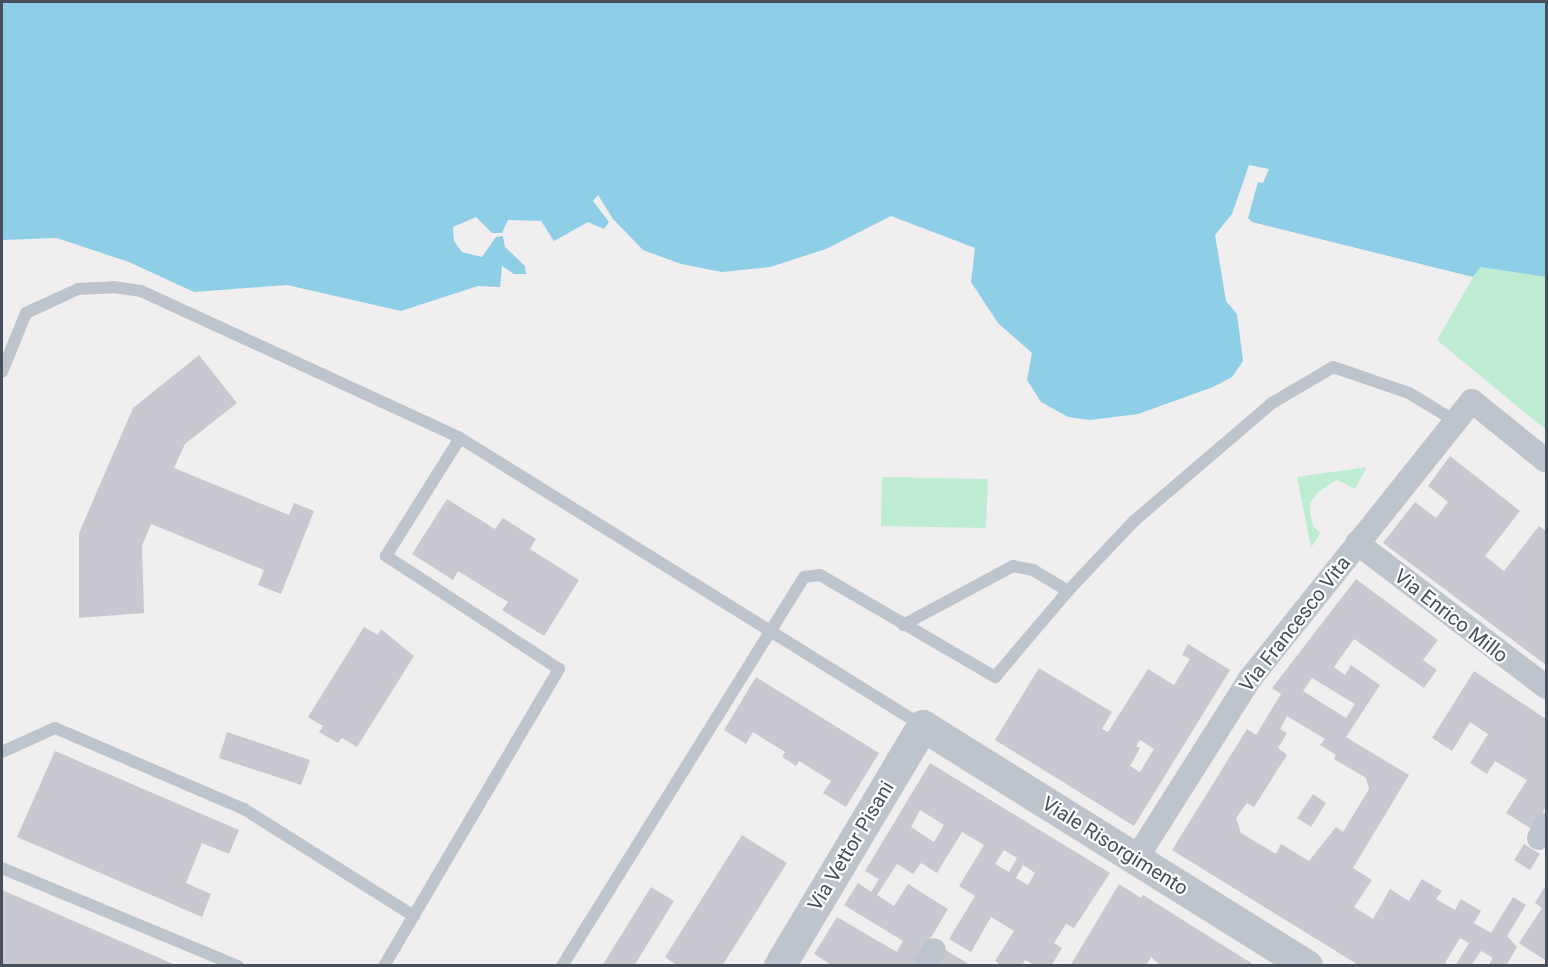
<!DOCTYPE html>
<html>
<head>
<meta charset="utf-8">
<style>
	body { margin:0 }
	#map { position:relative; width:1548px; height:967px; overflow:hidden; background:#f0eeee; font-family:Roboto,sans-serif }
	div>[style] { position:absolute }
	.green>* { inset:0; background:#beecd3 }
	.water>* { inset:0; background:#8ecee6 }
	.pier>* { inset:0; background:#f0eeee }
	.building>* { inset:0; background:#c8c9d0 }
	.service>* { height:12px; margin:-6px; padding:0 6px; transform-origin:6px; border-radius:6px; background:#bdc4cc }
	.minor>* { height:24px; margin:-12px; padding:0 12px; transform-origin:12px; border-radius:12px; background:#bdc4cc }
	.tertiary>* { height:32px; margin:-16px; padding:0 16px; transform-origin:16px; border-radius:16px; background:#bdc4cc }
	span { translate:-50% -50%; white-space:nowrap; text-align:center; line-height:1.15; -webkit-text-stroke:4.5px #fff; paint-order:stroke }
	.street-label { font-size:20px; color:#47505a }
	.frame { position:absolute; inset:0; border:3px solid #47505a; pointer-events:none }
</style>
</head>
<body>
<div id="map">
	<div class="green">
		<div style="clip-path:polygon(1479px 267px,1546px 277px,1546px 430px,1437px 340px)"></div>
		<div style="clip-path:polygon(1367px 467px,1355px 489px,1337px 480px,1318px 492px,1310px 503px,1310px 512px,1313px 526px,1320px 533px,1311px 548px,1297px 477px)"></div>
		<div style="clip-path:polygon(882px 477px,988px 479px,986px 528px,881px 526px)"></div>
	</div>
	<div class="water">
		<div style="clip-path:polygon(2px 2px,1546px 2px,1546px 277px,1480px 267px,1473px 277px,1252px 222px,1248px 218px,1258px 182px,1263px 183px,1269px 169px,1249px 165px,1232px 214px,1215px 235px,1226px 301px,1237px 314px,1243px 361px,1232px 377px,1213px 387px,1138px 414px,1090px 420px,1068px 417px,1041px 402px,1027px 380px,1032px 353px,998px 323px,971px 282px,975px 248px,891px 216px,826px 249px,770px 267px,722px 272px,681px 264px,643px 250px,613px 219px,598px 195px,593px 201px,609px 222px,604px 229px,588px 222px,554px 241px,541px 221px,508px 220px,502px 233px,505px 247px,525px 266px,526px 274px,514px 274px,502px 266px,500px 287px,478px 286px,401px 311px,287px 285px,194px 292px,129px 262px,57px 238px,2px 240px)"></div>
	</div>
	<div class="pier">
		<div style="clip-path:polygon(476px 217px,492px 233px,502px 233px,503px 236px,496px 237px,482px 257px,462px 252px,454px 241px,453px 227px)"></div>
	</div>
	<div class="building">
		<div style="clip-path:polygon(199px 355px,237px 403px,185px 444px,174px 468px,289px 515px,294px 503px,314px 511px,281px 594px,258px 585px,264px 570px,151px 524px,142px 546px,144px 613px,79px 618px,79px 533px,133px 408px)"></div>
		<div style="clip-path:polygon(1450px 456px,1520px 511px,1485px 556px,1504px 571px,1539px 526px,1546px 531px,1546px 665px,1383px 543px,1415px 502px,1436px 518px,1448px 502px,1428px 486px)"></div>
		<div style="clip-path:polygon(447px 499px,495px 529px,503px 518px,536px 539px,530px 549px,579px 580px,544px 636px,502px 610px,508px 602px,458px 571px,453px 580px,412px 554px)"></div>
		<div style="clip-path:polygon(evenodd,1356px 579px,1438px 640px,1423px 660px,1437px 670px,1424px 688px,1354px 639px,1334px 667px,1345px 675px,1351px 665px,1380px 685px,1346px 737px,1409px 775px,1353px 868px,1372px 880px,1354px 907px,1373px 919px,1390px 889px,1409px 901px,1422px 879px,1442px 891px,1436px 899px,1455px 910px,1461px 899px,1481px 911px,1474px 923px,1491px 933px,1513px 897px,1526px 905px,1507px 936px,1517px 947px,1506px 966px,1488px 966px,1493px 958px,1481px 951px,1471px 966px,1455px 966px,1469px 943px,1460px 938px,1445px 963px,1449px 966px,1360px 966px,1172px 850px,1247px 729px,1256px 735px,1281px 694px,1272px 688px,1356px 579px,1312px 678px,1355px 704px,1346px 718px,1303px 691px,1312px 678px,1356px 579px,1287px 716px,1325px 739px,1320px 745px,1336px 755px,1334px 759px,1366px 778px,1369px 789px,1343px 832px,1336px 827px,1309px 861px,1281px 844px,1276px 854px,1241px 833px,1236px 818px,1247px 803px,1254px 807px,1287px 755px,1278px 748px,1287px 733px,1280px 729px,1287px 716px)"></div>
		<div style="clip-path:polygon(364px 627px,378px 635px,381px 629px,414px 656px,357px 747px,342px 738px,338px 743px,319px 732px,323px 726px,308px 717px)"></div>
		<div style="clip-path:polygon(evenodd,1188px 644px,1230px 670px,1134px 826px,995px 740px,1039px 668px,1112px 712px,1102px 729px,1108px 732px,1148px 669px,1174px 685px,1190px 659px,1182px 655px,1188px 644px,1140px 740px,1154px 749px,1140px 772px,1130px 766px,1140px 748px,1136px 746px,1140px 740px)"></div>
		<div style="clip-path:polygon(1474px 671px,1546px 719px,1546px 807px,1533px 830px,1506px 813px,1527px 780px,1495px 761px,1487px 774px,1470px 763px,1488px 734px,1470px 722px,1452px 751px,1432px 738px)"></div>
		<div style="clip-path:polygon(756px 677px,879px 753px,846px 807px,823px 793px,831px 781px,799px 761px,796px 766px,782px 757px,785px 752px,753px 732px,746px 744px,724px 730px)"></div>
		<div style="clip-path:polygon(227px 732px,310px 760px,301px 785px,219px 758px)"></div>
		<div style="clip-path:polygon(55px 751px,239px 830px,229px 854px,202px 843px,186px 883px,211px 894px,202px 917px,17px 837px)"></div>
		<div style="clip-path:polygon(evenodd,930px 763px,1110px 873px,1074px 928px,1066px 924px,1054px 943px,1062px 948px,1051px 966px,1036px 966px,1025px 960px,1022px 966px,1002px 966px,995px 961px,1014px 931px,991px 917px,971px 952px,949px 939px,975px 896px,959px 886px,984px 845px,962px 832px,937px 873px,921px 863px,913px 874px,897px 864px,877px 895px,894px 906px,908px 884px,948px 909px,914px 966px,833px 966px,814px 954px,837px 917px,897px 952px,903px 941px,844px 905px,858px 883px,871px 892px,879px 879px,865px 871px,930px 763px,920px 810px,944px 825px,934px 842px,911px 827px,920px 810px,930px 763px,1004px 850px,1017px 858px,1009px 872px,995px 864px,1004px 850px,930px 763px,1023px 865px,1035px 873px,1028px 885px,1016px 878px,1023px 865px)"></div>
		<div style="clip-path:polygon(1313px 794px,1326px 803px,1311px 827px,1297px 818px)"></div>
		<div style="clip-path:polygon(742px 835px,787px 863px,722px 966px,678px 966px,665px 957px)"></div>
		<div style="clip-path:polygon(1524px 844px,1540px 854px,1530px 870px,1514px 860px)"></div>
		<div style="clip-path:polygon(1119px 884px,1141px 898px,1143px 895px,1256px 966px,1161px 966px,1151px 957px,1146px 966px,1070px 966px)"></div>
		<div style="clip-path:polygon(1546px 885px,1546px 961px,1519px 943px,1542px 908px,1535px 903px)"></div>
		<div style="clip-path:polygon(651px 887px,674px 901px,634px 966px,602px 966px)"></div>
		<div style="clip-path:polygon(2px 890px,178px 966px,2px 966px)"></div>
		<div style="clip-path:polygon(944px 949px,972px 966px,934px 966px)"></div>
	</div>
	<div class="service">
		<div style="left:2px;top:372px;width:64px;rotate:-67.9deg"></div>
		<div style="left:26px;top:313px;width:57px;rotate:-24.8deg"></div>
		<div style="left:78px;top:289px;width:35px;rotate:-3deg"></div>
		<div style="left:113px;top:287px;width:28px;rotate:8deg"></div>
		<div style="left:141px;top:291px;width:351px;rotate:24.7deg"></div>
		<div style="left:460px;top:438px;width:545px;rotate:31.88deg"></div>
		<div style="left:903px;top:625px;width:125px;rotate:-28.2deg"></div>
		<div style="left:1013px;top:566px;width:20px;rotate:11deg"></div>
		<div style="left:1033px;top:570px;width:41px;rotate:31deg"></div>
		<div style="left:2px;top:752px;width:58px;rotate:-24.4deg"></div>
		<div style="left:55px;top:728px;width:206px;rotate:23.2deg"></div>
		<div style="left:244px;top:809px;width:201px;rotate:32.2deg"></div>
		<div style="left:2px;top:868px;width:256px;rotate:22.6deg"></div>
		<div style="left:384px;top:966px;width:345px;rotate:-59.5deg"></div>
		<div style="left:559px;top:669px;width:207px;rotate:-146.8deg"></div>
		<div style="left:386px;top:556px;width:139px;rotate:-57.9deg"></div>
		<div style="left:562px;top:966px;width:458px;rotate:-58.1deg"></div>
		<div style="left:804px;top:577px;width:16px;rotate:-7deg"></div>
		<div style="left:820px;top:575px;width:203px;rotate:30.2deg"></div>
		<div style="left:995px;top:677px;width:113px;rotate:-49.7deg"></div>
		<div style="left:1068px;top:591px;width:96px;rotate:-46.7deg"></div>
		<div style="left:1134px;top:521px;width:182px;rotate:-40.5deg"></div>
		<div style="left:1272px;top:403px;width:71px;rotate:-30.5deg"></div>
		<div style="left:1333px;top:367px;width:80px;rotate:18.9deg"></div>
		<div style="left:1409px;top:393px;width:54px;rotate:31.3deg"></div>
	</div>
	<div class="minor">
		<div style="left:1357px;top:543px;width:238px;rotate:37.3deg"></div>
		<div style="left:1539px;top:838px;width:15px;rotate:-62deg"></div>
		<div style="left:1136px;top:859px;width:212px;rotate:-57.7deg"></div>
		<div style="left:1249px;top:680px;width:357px;rotate:-51.4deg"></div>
		<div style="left:1472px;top:401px;width:95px;rotate:39deg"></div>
		<div style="left:925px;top:966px;width:18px;rotate:-61deg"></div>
	</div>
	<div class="tertiary">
		<div style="left:780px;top:966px;width:279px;rotate:-59.2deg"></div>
		<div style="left:923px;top:726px;width:453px;rotate:32deg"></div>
	</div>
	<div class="street-label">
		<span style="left:1451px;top:616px;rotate:38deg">Via Enrico Millo</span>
		<span style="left:1295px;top:624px;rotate:-52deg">Via Francesco Vita</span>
		<span style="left:851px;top:846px;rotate:-59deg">Via Vettor Pisani</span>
		<span style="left:1115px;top:846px;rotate:32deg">Viale Risorgimento</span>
	</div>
	<div class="frame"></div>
</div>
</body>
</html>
